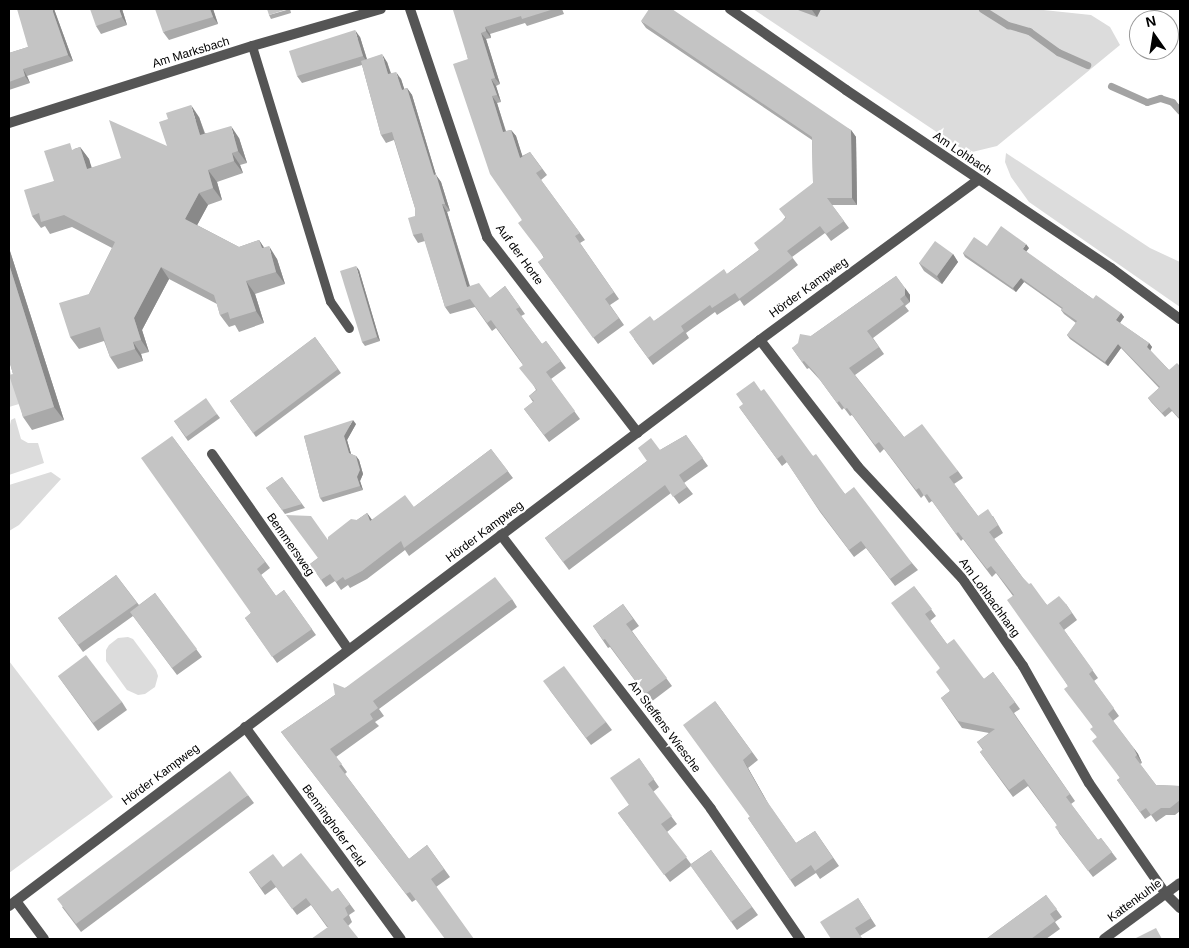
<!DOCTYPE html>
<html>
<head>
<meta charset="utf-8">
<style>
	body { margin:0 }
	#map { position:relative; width:1189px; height:948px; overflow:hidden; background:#fff; font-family:Helvetica,sans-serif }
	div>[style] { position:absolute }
	.green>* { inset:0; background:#dcdcdc }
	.stream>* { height:7px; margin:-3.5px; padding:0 3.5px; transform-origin:3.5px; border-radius:3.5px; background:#a3a3a3 }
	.service>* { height:9px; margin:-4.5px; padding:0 4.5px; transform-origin:4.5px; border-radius:4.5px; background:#555 }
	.minor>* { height:10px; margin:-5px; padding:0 5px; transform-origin:5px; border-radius:5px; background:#555 }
	.wall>* { inset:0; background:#a9a9a9 }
	.shaded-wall>* { inset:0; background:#898989 }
	.building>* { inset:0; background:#c4c4c4 }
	span { translate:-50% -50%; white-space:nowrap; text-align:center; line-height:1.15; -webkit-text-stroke:4.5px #fff; paint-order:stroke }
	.street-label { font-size:12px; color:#000 }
	.frame { position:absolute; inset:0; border:10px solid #000; pointer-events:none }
	.north { position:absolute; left:1129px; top:10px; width:50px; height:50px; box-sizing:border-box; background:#fff; border:1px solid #999; border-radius:50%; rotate:347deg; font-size:14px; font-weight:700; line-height:20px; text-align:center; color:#000 }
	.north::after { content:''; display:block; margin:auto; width:18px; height:22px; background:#000; clip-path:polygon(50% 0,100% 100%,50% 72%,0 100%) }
</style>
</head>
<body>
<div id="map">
	<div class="green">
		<div style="clip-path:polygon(753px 9px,1034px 9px,1091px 15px,1110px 27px,1120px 45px,997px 146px,968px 153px)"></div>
		<div style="clip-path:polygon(1006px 153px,1150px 248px,1180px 262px,1180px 307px,1029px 202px,1011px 177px,1005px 162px)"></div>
		<div style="clip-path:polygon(9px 366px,19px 404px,9px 407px)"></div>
		<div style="clip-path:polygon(15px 418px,21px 439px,28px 443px,38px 443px,44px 463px,9px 475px,9px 430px,11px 420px)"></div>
		<div style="clip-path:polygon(51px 472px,61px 479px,19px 525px,9px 531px,9px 485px)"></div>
		<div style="clip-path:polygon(128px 637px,133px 639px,156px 670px,158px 676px,155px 687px,145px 694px,138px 695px,127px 690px,106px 661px,106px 650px,109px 645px,118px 638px)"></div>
		<div style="clip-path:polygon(9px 661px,113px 797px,9px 873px)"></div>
	</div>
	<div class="stream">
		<div style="left:982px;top:9px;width:31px;rotate:32deg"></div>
		<div style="left:1008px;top:25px;width:22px;rotate:16deg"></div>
		<div style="left:1029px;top:31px;width:36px;rotate:36deg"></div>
		<div style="left:1058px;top:52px;width:32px;rotate:24deg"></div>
		<div style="left:1111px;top:86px;width:39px;rotate:24deg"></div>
		<div style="left:1147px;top:102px;width:14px;rotate:-17deg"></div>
		<div style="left:1160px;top:98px;width:13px;rotate:18deg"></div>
		<div style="left:1172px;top:102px;width:12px;rotate:48deg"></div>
	</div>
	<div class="service">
		<div style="left:252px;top:46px;width:267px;rotate:73deg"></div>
		<div style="left:330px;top:301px;width:33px;rotate:55deg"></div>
	</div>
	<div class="minor">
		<div style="left:410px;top:9px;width:241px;rotate:71.3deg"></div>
		<div style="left:487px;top:237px;width:247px;rotate:52.4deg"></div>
		<div style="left:730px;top:9px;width:141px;rotate:34.9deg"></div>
		<div style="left:846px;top:90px;width:319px;rotate:33.9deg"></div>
		<div style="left:1111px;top:268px;width:86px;rotate:36.5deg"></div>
		<div style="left:9px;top:123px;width:255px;rotate:-17.6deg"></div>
		<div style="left:252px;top:46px;width:134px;rotate:-16deg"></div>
		<div style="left:760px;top:340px;width:160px;rotate:52.3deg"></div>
		<div style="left:858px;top:467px;width:152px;rotate:46.9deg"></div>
		<div style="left:962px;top:578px;width:107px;rotate:55.3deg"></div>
		<div style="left:1023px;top:666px;width:134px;rotate:60.6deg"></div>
		<div style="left:1089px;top:783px;width:135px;rotate:55.3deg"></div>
		<div style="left:1166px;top:894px;width:20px;rotate:45deg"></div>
		<div style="left:212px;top:454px;width:238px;rotate:55.1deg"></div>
		<div style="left:501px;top:535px;width:345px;rotate:52.5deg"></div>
		<div style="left:711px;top:809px;width:158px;rotate:55.6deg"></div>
		<div style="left:245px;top:727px;width:263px;rotate:53.7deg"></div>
		<div style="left:16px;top:901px;width:47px;rotate:53.6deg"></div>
		<div style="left:9px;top:906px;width:940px;rotate:-37deg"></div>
		<div style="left:760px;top:340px;width:270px;rotate:-36.3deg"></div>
		<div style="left:1104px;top:939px;width:94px;rotate:-36.4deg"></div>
	</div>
	<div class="wall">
		<div style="clip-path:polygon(54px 9px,73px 61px,27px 76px,30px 83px,9px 90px,9px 53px,28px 47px)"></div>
		<div style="clip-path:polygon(122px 9px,127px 25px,101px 34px,96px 26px)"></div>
		<div style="clip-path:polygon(213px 9px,218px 24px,169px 40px,163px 32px)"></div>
		<div style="clip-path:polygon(290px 9px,291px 13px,271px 19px,269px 15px)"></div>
		<div style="clip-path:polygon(456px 9px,562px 9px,564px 14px,527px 26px,525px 23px,490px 34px,491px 38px,486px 39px,500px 84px,496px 86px,501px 102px,497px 103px,506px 131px,511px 130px,516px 136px,522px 156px,530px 152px,547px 175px,541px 180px,585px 240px,580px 243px,619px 299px,610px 305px,624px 325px,598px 344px,538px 262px,544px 258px,522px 220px,468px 59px)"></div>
		<div style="clip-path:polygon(797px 9px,821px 9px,817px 17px,798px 10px)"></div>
		<div style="clip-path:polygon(641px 21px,851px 130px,856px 137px,857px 205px,832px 205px,849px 228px,831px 241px,825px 233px,792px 257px,798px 265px,780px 279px,744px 306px,740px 300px,717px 315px,715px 312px,686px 333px,689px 338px,653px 365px,634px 339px,654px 321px,727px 274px,759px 250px,813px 183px,812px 140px,646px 28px)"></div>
		<div style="clip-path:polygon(360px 37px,367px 59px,387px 62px,391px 73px,401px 79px,404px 89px,407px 88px,412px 95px,436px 175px,441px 182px,450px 211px,447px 212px,470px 286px,490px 298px,505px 286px,525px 314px,521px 316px,542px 344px,546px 341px,566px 368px,551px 379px,580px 419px,549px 442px,524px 409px,533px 402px,529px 396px,536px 390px,523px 365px,496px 328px,492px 331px,475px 307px,450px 314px,445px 307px,425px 241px,418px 243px,413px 235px,415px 216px,415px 208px,394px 140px,386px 143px,381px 135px,362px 65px,302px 83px,297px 76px)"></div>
		<div style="clip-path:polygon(199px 117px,205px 133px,239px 138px,247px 163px,240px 165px,243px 173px,217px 182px,222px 200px,208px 205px,197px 225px,239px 247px,259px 240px,264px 248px,277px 259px,285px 284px,255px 294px,264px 323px,239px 332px,235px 325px,229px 327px,220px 315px,217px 304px,169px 279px,142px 330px,149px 352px,141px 354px,143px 361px,118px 369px,110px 357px,104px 341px,79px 349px,70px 337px,89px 294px,112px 248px,72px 227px,50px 234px,45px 226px,41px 228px,32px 216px,74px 149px,80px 147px,89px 159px,91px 168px,167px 146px)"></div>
		<div style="clip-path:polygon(987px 246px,1029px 248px,1026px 252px,1093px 299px,1121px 313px,1124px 317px,1120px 323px,1149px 343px,1152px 347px,1150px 350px,1169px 370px,1180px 366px,1180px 420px,1172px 411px,1165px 417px,1151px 402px,1148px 398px,1159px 388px,1121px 348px,1108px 366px,1070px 339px,1067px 335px,1076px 323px,1064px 314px,1061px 310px,1062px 309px,1024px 282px,1016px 292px,965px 257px,963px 253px)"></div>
		<div style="clip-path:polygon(9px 248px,64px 420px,32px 430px,23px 417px,13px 374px,9px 360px)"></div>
		<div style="clip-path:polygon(953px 254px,958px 262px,942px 284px,924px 271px,919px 263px)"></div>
		<div style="clip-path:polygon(359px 270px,380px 341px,365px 346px,362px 342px)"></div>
		<div style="clip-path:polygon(896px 276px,910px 295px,910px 302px,905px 306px,909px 311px,873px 338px,884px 354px,855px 375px,904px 437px,958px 471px,963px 478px,954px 484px,978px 516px,993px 516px,1003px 533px,994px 539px,1023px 578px,1047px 605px,1066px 604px,1077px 620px,1064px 630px,1098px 678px,1094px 681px,1119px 716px,1113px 721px,1138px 754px,1142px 763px,1140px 764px,1156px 785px,1180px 786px,1180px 811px,1175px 815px,1166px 815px,1156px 822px,1151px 815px,1145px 819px,1117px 780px,1120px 778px,1097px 737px,1093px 727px,1013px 596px,996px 573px,992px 577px,963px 539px,961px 541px,932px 501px,929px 503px,924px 495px,921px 498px,884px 449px,880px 453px,852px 415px,850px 416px,844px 408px,842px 410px,820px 380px,809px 368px,807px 369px,792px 348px,811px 336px)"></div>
		<div style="clip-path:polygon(315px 337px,341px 373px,256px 437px,230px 401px)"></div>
		<div style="clip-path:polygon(739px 407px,813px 456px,845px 494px,912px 563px,918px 570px,895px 586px,866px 548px,854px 557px,820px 512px,787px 462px,782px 466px)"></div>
		<div style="clip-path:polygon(217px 414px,220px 418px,188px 441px,174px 421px)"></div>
		<div style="clip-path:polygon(356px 424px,347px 440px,351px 454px,356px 456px,359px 460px,363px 474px,360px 481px,363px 490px,323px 502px,320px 498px,304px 436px)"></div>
		<div style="clip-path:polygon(686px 435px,708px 466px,684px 483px,693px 494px,679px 504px,671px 493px,569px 570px,545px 538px,647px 461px,660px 450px)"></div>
		<div style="clip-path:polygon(172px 436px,270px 568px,261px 575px,276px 596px,284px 590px,316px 635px,277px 663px,245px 618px,251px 613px)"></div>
		<div style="clip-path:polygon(491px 449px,513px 478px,409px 556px,405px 550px,367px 579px,350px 588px,348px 585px,341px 590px,335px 581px,326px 587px,310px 564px,318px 558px,328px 540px,367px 513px,372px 520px,414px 507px)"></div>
		<div style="clip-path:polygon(282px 477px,305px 508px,285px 514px,266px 488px)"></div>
		<div style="clip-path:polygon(116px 575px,139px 605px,155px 593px,202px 657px,177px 675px,133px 616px,83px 652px,58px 618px)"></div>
		<div style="clip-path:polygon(914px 586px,936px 616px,930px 621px,947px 644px,984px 679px,993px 672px,1020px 709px,1014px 713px,1075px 801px,1071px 804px,1098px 840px,1101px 838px,1117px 859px,1093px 877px,1059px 833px,1057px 825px,1028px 786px,1013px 797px,980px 752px,983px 750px,977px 742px,989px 733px,962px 728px,941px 698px,950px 691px,940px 668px)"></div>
		<div style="clip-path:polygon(512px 599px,517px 607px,379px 709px,384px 716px,375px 722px,379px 726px,336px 757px,347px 772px,345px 774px,409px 859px,427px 845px,450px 877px,436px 887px,412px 902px,281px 732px,345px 688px)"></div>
		<div style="clip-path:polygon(623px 604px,639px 626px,632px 631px,672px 686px,651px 702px,610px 647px,608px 648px,593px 626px)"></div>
		<div style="clip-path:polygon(58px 676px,122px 702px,127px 710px,98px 731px)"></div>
		<div style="clip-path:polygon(549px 689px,606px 722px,612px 730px,591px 745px)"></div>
		<div style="clip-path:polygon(715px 701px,758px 760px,748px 768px,769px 805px,796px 843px,815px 831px,839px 866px,820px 879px,816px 873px,795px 887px,748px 818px,750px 817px)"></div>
		<div style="clip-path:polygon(639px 758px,659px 787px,653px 792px,677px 824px,667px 832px,691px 864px,711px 850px,758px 915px,737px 930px,691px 866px,670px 882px,618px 813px,629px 805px)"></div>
		<div style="clip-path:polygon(248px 795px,254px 803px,81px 932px,62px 907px)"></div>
		<div style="clip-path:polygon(283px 867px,332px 892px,338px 888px,355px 911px,349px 915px,352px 922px,348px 926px,327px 927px,311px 905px,297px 915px,276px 887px,265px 895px,249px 872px)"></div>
		<div style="clip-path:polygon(1046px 895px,1062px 917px,1055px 922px,1060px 929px,1046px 939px,986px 939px)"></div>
		<div style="clip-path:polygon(858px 898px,876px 926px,860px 936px,863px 939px,831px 939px)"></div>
	</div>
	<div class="shaded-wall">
		<div style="clip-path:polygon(52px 9px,54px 9px,73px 61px,68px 55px)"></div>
		<div style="clip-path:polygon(119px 9px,122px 9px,127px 25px,122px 17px)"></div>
		<div style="clip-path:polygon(210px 9px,213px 9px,218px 24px,213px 17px)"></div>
		<div style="clip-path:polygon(812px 9px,821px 9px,817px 17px,812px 10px)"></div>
		<div style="clip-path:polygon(485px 27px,490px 34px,491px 38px,486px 31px)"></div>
		<div style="clip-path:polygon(355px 30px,360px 37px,368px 63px,363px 56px)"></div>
		<div style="clip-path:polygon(481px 33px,486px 39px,500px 84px,495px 78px)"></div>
		<div style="clip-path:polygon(382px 54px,387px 62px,393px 81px,388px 74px)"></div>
		<div style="clip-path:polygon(23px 69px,27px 76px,30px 83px,25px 76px)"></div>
		<div style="clip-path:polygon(396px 72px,401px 79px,407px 97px,402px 90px)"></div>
		<div style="clip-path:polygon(491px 79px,496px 86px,501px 102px,497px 95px)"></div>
		<div style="clip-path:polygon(407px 88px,412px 95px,436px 175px,441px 182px,450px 211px,445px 204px,434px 175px)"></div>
		<div style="clip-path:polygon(492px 96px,497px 103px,508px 139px,503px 132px)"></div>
		<div style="clip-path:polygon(191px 105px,199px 117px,209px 147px,200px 135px)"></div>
		<div style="clip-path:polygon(231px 126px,239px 138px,247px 163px,238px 151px)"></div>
		<div style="clip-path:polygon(511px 130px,516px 136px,525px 164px,520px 158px)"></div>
		<div style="clip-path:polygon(851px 130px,856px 137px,857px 205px,852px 198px)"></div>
		<div style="clip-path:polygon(80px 147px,89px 159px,96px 181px,87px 169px)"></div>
		<div style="clip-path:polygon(232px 153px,240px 165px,243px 173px,234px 161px)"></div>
		<div style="clip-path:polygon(208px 170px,217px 182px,222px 200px,213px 188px)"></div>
		<div style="clip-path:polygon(199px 193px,208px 205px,194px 231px,185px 219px)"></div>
		<div style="clip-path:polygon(442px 204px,447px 212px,472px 294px,467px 287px)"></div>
		<div style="clip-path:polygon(259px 240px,267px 252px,262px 248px)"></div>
		<div style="clip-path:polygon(1026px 244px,1029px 248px,1025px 253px,1023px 249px)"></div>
		<div style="clip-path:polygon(269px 246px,277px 259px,285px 284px,276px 272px)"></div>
		<div style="clip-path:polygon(9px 248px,64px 420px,54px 407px,9px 264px)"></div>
		<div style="clip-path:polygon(953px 254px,958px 262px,942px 284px,937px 276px)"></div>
		<div style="clip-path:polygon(356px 266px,359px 270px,380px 341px,377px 337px)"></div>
		<div style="clip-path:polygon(161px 267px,169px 279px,142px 330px,149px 352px,141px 340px,134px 318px)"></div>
		<div style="clip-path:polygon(1021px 278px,1024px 282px,1016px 292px,1013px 288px)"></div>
		<div style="clip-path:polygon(246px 281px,255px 294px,264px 323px,256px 311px)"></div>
		<div style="clip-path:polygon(905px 288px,910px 295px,910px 302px,905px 295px)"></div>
		<div style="clip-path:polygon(1121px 313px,1124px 317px,1119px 324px,1116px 320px)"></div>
		<div style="clip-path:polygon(133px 342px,141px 354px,143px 361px,135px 349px)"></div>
		<div style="clip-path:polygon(1149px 343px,1152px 347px,1150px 351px,1147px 347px)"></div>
		<div style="clip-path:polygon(1118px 344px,1121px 348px,1108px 366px,1105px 362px)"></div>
		<div style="clip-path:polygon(353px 420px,356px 424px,347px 440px,352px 457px,349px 453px,344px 436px)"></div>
		<div style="clip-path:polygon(356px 456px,359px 460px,363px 474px,360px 481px,363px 490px,360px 486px,357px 477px)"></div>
		<div style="clip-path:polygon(367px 513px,372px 520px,370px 521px)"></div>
		<div style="clip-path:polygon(1133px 747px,1138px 754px,1142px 763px,1137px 755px)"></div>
		<div style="clip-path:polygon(743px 760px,748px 768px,769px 805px,764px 797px)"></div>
	</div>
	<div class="building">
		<div style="clip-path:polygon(17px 9px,52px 9px,68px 55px,23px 69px,25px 76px,9px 82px,9px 53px,28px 47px)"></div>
		<div style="clip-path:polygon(90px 9px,119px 9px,122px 17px,96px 26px)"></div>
		<div style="clip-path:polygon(155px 9px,210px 9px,213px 17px,163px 32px)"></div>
		<div style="clip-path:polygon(267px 9px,288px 9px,269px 15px)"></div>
		<div style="clip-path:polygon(456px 9px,554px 9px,522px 19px,521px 16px,485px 27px,486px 31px,481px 33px,495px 78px,491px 79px,497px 95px,492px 96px,503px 132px,511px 130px,520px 158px,530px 152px,542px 169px,536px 173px,580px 233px,575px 236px,614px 292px,605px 299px,619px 318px,593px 338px,538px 262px,544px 257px,518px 223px,522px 220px,490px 174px,453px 64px,468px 59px,453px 10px)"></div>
		<div style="clip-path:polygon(649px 9px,672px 9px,851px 130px,852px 198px,827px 198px,844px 221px,826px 234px,820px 226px,787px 251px,793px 258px,775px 272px,739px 299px,735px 293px,712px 308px,710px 305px,681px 326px,684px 331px,648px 358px,629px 332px,650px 316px,654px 321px,724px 269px,727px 274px,759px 250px,754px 243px,786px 218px,779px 209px,813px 183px,812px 137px,641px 21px)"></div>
		<div style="clip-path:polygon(355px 30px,363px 56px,297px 76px,289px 51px)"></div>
		<div style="clip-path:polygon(382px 54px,388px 74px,396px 72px,402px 90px,407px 88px,434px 175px,436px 174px,445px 204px,442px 204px,467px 287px,479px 283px,490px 298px,505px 286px,520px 307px,516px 309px,542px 344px,546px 341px,561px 361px,546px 372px,575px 411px,544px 435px,524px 409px,534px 401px,529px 396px,537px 390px,519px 368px,523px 365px,520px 360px,491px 320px,487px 323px,470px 299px,445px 307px,422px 233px,413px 235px,408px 218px,415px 216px,415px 208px,392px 132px,381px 135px,361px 61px)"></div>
		<div style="clip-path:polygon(191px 105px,200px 135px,231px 126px,238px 151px,232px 153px,234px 161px,208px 170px,213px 188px,199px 193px,185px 219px,239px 247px,259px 240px,262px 248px,269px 246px,276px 272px,246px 281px,256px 311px,230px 319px,228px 312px,220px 315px,214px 295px,161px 267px,134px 318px,141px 340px,133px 342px,135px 349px,110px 357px,100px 327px,70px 337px,59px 303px,89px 294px,115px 242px,64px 215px,41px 222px,39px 213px,32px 216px,24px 190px,54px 181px,44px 151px,70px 143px,72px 150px,80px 147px,87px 169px,121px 158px,109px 120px,167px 146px,159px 122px,168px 119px,166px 113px)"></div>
		<div style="clip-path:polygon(1001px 226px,1026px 244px,1023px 249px,1093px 299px,1096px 295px,1121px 313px,1116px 320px,1149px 343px,1147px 347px,1169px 370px,1177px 363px,1180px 366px,1180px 419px,1169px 407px,1162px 413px,1148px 398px,1160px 387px,1118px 344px,1105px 362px,1067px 335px,1077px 321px,1061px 310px,1063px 308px,1021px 278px,1013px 288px,963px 253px,974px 237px,987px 246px)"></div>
		<div style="clip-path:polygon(935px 241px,953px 254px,937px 276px,919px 263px)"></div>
		<div style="clip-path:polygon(9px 264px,54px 407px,23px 417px,9px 375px,13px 374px,9px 360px)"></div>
		<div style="clip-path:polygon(356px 266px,377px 337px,362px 342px,340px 271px)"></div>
		<div style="clip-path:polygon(896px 276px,905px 288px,905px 295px,900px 299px,904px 304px,867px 331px,879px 347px,849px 368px,904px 437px,922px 424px,958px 471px,949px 477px,978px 516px,988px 509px,998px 525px,989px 532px,1023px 578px,1029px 584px,1031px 583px,1047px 605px,1059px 596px,1066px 604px,1072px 613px,1059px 623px,1093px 670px,1089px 674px,1114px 708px,1108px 714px,1133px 747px,1137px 755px,1135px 757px,1156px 785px,1180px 786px,1180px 800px,1170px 808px,1161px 808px,1151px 815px,1146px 808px,1140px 812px,1117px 780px,1120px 778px,1092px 741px,1097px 737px,1090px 729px,1093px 727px,1064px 689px,1068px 686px,1007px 600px,1014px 595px,991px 566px,987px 569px,958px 532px,956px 534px,927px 494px,924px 496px,919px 488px,916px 490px,879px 442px,875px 445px,847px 408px,845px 409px,839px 401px,837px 403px,815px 373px,804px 361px,802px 362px,792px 348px,798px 343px,800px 334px,811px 336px)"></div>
		<div style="clip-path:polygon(315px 337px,338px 369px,253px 433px,230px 401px)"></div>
		<div style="clip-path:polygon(754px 381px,761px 391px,764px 389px,813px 456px,816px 454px,845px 494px,854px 487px,912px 563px,890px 579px,861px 541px,849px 550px,815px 504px,782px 455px,777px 459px,739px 407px,743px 404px,736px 394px)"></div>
		<div style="clip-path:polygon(206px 398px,217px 414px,186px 437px,174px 421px)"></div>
		<div style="clip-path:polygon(353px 420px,344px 436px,349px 453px,356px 456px,360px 470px,357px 477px,360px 486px,320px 498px,304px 436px)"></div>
		<div style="clip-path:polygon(686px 435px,703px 458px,679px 475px,687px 487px,673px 497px,665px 485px,563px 562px,545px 538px,647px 461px,638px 448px,651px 438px,660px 450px)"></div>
		<div style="clip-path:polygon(172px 436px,265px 562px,257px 569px,276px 596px,284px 590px,312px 629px,272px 657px,245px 618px,251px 613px,141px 458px)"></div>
		<div style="clip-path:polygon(491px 449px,508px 471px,404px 548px,401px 541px,362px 571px,345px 580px,343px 577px,336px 582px,330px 574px,321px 580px,310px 564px,318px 558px,286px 515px,311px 516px,328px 540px,328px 537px,351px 519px,357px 520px,367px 513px,370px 521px,405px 495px,414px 507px)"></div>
		<div style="clip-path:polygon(282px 477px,302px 504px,282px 510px,266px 488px)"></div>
		<div style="clip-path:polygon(116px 575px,137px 603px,78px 645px,58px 618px)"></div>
		<div style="clip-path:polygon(495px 577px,512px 599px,373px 701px,378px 708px,370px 714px,373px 719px,330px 749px,342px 764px,339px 766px,409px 859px,427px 845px,444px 869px,431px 879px,474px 939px,445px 939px,410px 892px,406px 894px,281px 732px,335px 695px,333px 683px,345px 688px)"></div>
		<div style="clip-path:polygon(914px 586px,932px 609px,925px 614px,947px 644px,954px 639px,984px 679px,993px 672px,1015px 702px,1009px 707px,1070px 794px,1066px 797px,1098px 840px,1101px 838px,1112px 852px,1088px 871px,1055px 827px,1057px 825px,1024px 779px,1009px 790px,980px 752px,983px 749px,977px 742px,995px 729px,958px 721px,941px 698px,950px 691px,936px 672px,940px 668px,891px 603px)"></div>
		<div style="clip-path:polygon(155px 593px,197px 649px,172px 668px,130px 612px)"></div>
		<div style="clip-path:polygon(623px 604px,633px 619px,626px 624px,667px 678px,645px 694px,605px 639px,603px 640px,593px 626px)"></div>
		<div style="clip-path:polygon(86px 655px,122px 702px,93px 723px,58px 676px)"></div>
		<div style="clip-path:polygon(564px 666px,606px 722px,586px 738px,543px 681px)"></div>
		<div style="clip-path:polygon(715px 701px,752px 752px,743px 760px,764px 797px,796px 843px,815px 831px,833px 858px,815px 871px,811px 865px,790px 880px,748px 818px,750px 817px,683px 725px)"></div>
		<div style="clip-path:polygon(639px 758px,654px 779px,648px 784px,672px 816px,661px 824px,687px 857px,664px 875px,618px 813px,629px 805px,610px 778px)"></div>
		<div style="clip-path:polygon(230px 771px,248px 795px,76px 924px,57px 899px)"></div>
		<div style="clip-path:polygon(711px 850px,752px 907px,731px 922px,690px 865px)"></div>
		<div style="clip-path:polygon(301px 853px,332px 892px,338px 888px,350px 904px,345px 908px,348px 915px,343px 919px,359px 939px,311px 939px,328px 927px,306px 898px,292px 909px,271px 880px,261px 888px,249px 872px,273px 854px,283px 867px)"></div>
		<div style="clip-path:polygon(1046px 895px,1057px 909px,1050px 914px,1055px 921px,1031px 939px,986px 939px)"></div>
		<div style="clip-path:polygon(858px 898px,871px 918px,855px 928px,862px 939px,831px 939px,820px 922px)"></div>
		<div style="clip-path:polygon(1156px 928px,1162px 939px,1137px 939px,1136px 938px)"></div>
	</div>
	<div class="street-label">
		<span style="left:191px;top:53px;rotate:-17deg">Am Marksbach</span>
		<span style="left:962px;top:154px;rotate:34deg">Am Lohbach</span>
		<span style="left:519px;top:255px;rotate:54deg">Auf der Horte</span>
		<span style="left:809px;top:288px;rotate:-36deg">Hörder Kampweg</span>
		<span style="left:485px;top:532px;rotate:-37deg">Hörder Kampweg</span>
		<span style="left:290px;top:545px;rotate:55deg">Bemmersweg</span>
		<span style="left:989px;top:598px;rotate:54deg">Am Lohbachhang</span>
		<span style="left:664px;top:727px;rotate:53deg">An Steffens Wiesche</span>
		<span style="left:161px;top:775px;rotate:-37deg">Hörder Kampweg</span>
		<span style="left:333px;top:826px;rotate:54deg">Benninghofer Feld</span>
		<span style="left:1135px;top:901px;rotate:-36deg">Kattenkuhle</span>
	</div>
	<div class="frame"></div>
	<div class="north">N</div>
</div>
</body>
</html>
